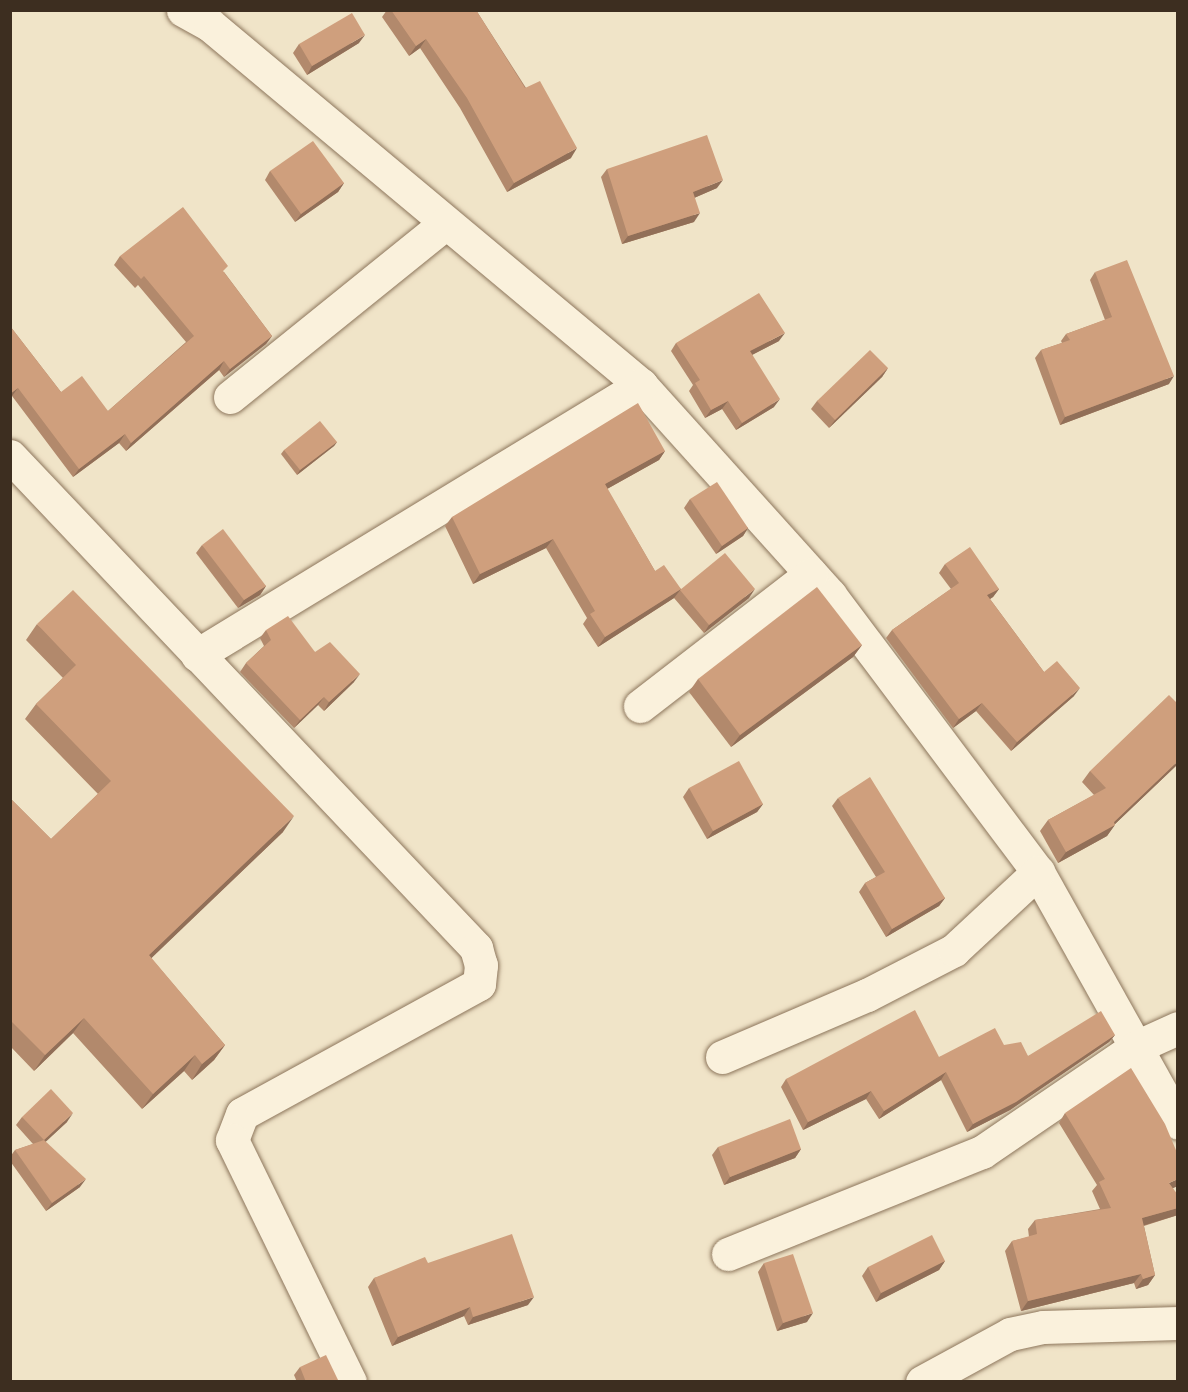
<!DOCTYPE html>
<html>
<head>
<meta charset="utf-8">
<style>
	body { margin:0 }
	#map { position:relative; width:1188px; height:1392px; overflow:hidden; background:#f0e4c8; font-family:Spectral,serif }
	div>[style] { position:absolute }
	.roads { filter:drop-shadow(0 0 2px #8d765c) drop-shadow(0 0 2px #8d765c) }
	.street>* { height:33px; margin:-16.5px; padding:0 16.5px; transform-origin:16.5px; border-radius:16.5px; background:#faf1dc }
	.wall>* { inset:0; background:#b2896c }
	.shaded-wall>* { inset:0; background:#916f58 }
	.building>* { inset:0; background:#cf9f7d }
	span { translate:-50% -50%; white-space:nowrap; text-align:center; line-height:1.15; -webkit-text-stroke:6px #f7eed8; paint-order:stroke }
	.frame { position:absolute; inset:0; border:12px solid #3d2e20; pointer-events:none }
</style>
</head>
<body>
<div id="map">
	<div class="roads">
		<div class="street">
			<div style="left:183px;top:10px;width:31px;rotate:29deg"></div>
			<div style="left:210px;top:25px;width:562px;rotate:39.87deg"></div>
			<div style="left:641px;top:385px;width:283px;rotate:48deg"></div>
			<div style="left:830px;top:595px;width:346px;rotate:53.1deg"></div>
			<div style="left:1038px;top:872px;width:287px;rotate:60.8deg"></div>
			<div style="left:230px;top:397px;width:277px;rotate:-38.9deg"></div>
			<div style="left:10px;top:456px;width:678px;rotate:46.55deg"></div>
			<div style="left:476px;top:948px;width:18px;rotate:74deg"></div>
			<div style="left:481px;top:965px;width:19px;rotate:96deg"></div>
			<div style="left:479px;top:984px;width:270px;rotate:151.3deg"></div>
			<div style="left:242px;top:1114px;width:28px;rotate:111deg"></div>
			<div style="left:232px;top:1140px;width:269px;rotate:64deg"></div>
			<div style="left:197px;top:655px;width:520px;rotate:-31.3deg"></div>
			<div style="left:640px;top:706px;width:216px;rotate:-37.7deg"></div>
			<div style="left:722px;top:1057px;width:158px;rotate:-23.2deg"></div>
			<div style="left:867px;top:995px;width:98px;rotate:-27.3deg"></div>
			<div style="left:954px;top:950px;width:115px;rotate:-42.9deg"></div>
			<div style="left:728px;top:1254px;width:274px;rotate:-21.9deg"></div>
			<div style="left:982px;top:1152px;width:186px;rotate:-34.3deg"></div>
			<div style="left:1136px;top:1047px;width:46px;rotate:-24.3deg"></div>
			<div style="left:922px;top:1382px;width:100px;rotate:-28.6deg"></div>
			<div style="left:1010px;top:1334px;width:34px;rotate:-12deg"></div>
			<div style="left:1043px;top:1327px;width:135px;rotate:-1.7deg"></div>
		</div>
	</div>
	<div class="wall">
		<div style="clip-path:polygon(387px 10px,476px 10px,571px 158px,507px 192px,460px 108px,420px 48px,409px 56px,382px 17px)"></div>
		<div style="clip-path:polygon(359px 43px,307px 75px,293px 53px,299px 44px)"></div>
		<div style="clip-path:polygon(607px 169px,717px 188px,694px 198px,694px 222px,622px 244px,601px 177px)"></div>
		<div style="clip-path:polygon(270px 171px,344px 183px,338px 192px,295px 222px,265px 180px)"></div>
		<div style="clip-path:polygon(120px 256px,224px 272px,272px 336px,266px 344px,224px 377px,219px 370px,126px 451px,119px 443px,73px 477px,12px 396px,10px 398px,10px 326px,61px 392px,108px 411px,186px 342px,138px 285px,135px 288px,114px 265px)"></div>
		<div style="clip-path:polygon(1095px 272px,1169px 384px,1060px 425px,1035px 358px,1041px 350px,1062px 343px,1061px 341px,1066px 334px,1105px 320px,1090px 280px)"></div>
		<div style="clip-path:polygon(779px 341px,752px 355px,774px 407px,736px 430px,722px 409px,705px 418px,689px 391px,693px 385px,671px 351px,676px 343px)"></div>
		<div style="clip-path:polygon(888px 368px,882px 377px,829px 428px,811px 409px,817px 401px)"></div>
		<div style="clip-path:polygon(337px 442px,334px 446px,297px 475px,281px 454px,284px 450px)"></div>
		<div style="clip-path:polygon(665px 451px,659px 460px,607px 489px,655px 571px,681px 589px,749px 598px,704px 633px,674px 598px,598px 647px,583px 624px,587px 618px,546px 548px,473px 584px,445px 526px,452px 517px)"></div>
		<div style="clip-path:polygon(690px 499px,748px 528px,743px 536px,716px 554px,684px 508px)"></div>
		<div style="clip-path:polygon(202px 545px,266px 586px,260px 595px,238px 608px,196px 553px)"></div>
		<div style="clip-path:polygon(945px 564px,999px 589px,993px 597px,990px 599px,1044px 672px,1074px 696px,1011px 751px,976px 711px,953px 728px,886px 638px,892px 630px,951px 589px,939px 573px)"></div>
		<div style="clip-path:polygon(37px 624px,283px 832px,151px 958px,225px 1045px,214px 1060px,192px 1080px,184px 1071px,142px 1109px,73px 1033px,34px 1071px,10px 1046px,10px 798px,51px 839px,98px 794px,25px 719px,36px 704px,63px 678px,26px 640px)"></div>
		<div style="clip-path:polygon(266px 630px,315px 652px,354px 682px,324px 711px,318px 705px,294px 728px,240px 672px,246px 663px,264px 646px,260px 638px)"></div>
		<div style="clip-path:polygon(862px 645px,853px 657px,731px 747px,689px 692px,698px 679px)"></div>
		<div style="clip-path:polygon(1178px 764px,1115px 824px,1107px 836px,1058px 863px,1040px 831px,1048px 820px,1094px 795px,1082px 782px,1090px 771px)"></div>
		<div style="clip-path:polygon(689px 788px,763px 804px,757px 812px,707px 839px,683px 797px)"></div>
		<div style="clip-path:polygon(838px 798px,945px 898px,939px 906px,886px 937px,859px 892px,865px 883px,876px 877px,832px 806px)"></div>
		<div style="clip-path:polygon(1115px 1035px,1109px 1042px,1010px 1110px,967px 1132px,941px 1080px,879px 1119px,866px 1099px,803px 1130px,781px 1087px,786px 1079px,939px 1057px,1004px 1045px,1028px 1056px)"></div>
		<div style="clip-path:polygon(1065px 1113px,1173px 1188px,1178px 1215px,1144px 1226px,1155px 1275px,1148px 1285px,1136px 1289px,1134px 1283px,1021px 1311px,1005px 1251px,1012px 1241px,1029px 1237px,1028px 1229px,1035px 1220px,1100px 1209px,1092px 1191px,1097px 1185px,1059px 1123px)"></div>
		<div style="clip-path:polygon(22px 1117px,67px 1122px,45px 1142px,80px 1187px,46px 1211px,10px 1161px,10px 1157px,15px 1150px,33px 1144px,16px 1125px)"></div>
		<div style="clip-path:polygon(718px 1147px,801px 1149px,795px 1158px,724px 1185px,712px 1155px)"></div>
		<div style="clip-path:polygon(945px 1261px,939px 1270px,876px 1302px,862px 1276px,868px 1267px)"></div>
		<div style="clip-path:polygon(428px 1263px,528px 1305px,468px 1325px,464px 1316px,392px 1346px,368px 1287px,374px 1278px)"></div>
		<div style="clip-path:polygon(764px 1263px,807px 1322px,777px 1331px,758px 1272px)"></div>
		<div style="clip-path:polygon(300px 1367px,339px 1382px,297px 1382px,294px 1375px)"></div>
	</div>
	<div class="shaded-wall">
		<div style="clip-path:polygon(365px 35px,359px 43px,307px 75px,312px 66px)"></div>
		<div style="clip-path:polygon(426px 39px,420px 48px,409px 56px,416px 46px)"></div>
		<div style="clip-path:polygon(577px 148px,571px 158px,507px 192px,514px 183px)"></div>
		<div style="clip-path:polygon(723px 180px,717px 188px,687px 201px,693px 192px)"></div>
		<div style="clip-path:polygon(344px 183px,338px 192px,295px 222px,301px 214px)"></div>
		<div style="clip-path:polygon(700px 213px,694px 222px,622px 244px,628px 236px)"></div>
		<div style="clip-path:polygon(785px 333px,779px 341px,744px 359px,750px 351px)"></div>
		<div style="clip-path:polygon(272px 336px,266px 344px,224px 377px,230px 369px)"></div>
		<div style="clip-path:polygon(224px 361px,219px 370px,126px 451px,131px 443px)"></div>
		<div style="clip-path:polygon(888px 368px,882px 377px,829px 428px,835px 420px)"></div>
		<div style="clip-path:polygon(1174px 376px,1169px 384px,1060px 425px,1065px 417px)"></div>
		<div style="clip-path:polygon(18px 388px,12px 396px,10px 398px,10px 394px)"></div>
		<div style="clip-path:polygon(780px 399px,774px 407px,736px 430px,742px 423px)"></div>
		<div style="clip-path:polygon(728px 401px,722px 409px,705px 418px,711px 410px)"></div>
		<div style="clip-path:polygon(125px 434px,119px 443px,73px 477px,79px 469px)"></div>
		<div style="clip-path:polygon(337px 442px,334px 446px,297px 475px,300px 470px)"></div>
		<div style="clip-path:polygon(665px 451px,659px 460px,598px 494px,605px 484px)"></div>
		<div style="clip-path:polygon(748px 528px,743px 536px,716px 554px,722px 546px)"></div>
		<div style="clip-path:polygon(553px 539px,546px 548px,473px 584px,480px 574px)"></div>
		<div style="clip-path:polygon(266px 586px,260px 595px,238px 608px,244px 600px)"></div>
		<div style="clip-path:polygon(681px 589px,674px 598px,598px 647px,605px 637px)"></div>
		<div style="clip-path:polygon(755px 589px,749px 598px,704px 633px,709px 625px)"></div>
		<div style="clip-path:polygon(999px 589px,993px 597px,982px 604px,987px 595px)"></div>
		<div style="clip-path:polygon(862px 645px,853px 657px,731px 747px,740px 735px)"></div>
		<div style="clip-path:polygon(360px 674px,354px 682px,324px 711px,329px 702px)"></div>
		<div style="clip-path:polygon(1080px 688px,1074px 696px,1011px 751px,1017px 742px)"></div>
		<div style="clip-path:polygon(324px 697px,318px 705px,294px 728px,300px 720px)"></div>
		<div style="clip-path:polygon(982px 703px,976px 711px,953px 728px,959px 719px)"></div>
		<div style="clip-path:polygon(1178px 761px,1178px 764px,1113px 826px,1115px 825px,1107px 836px,1058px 863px,1066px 852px,1114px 822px)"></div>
		<div style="clip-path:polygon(763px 804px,757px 812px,707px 839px,713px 831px)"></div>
		<div style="clip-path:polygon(294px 816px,283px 832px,138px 971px,149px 955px)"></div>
		<div style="clip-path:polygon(945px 898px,939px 906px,886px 937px,892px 929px)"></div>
		<div style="clip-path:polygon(84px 1018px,73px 1033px,34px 1071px,45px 1055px)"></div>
		<div style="clip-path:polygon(1115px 1035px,1109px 1042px,1010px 1110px,967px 1132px,973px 1124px)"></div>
		<div style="clip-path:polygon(225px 1045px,214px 1060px,192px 1080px,202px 1064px)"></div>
		<div style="clip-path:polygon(195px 1055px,184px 1071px,142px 1109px,153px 1094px)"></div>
		<div style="clip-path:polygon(946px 1072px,941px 1080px,879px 1119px,884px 1111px)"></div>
		<div style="clip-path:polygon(871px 1091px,866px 1099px,803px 1130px,808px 1122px)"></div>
		<div style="clip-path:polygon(73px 1113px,67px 1122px,38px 1149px,44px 1140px)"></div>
		<div style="clip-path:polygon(801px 1149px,795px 1158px,724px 1185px,730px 1177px)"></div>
		<div style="clip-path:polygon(86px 1179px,80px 1187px,46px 1211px,52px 1203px)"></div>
		<div style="clip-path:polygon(1178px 1179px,1178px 1186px,1162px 1193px,1169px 1183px)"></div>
		<div style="clip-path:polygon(1178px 1208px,1178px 1215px,1135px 1228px,1142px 1218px)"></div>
		<div style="clip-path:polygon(945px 1261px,939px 1270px,876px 1302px,881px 1293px)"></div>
		<div style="clip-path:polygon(1141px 1274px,1134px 1283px,1021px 1311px,1028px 1301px)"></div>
		<div style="clip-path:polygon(1155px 1275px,1148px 1285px,1136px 1289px,1143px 1279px)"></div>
		<div style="clip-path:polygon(534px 1297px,528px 1305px,468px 1325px,473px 1317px)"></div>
		<div style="clip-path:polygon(470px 1307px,464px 1316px,392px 1346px,398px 1337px)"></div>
		<div style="clip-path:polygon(813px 1313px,807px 1322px,777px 1331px,783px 1323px)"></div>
	</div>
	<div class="building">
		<div style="clip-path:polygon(391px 10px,476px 10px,525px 88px,540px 81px,577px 148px,514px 183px,467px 98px,426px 39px,416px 46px)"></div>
		<div style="clip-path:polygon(352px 13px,365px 35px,312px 66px,299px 44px)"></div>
		<div style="clip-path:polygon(707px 135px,723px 180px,693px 192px,700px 213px,628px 236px,607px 169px)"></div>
		<div style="clip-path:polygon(313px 141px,344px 183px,301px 214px,270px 171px)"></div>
		<div style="clip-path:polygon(183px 207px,228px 266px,223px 271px,272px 336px,230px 369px,224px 361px,131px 443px,125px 434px,79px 469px,18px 388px,10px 394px,10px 326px,61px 392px,82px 376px,108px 411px,194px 336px,144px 276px,141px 279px,120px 256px)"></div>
		<div style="clip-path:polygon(1127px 260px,1174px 376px,1065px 417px,1041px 350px,1070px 340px,1066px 334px,1112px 317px,1095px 272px)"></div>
		<div style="clip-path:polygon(759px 293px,785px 333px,750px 351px,780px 399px,742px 423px,728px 401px,711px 410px,695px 383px,700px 380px,676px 343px)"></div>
		<div style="clip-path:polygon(870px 350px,888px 368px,835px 420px,817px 401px)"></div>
		<div style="clip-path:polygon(638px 403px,665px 451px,605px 484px,655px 571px,664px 565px,681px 589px,605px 637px,590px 614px,595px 611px,553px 539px,480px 574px,452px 517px)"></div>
		<div style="clip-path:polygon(320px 421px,337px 442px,300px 470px,284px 450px)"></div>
		<div style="clip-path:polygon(717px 482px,748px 528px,722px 546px,690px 499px)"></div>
		<div style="clip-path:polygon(223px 529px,266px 586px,244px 600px,202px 545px)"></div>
		<div style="clip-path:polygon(970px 547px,999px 589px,987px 595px,1044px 672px,1057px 661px,1080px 688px,1017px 742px,982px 703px,959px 719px,892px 630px,959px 583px,945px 564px)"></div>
		<div style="clip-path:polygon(725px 553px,755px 589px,709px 625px,680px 590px)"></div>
		<div style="clip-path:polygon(817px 587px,862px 645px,740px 735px,698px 679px)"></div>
		<div style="clip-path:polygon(73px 590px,294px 816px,149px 955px,225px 1045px,202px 1064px,195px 1055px,153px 1094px,84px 1018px,45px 1055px,10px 1020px,10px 798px,51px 839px,111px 781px,36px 704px,76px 665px,37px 624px)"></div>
		<div style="clip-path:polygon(288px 616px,315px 652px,330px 642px,360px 674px,329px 702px,324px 697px,300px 720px,246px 663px,271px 640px,266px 630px)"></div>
		<div style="clip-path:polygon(1169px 695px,1178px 704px,1178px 761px,1114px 822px,1115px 825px,1066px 852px,1048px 820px,1106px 788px,1090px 771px)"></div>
		<div style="clip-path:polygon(739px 761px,763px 804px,713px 831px,689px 788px)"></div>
		<div style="clip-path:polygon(870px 777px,945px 898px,892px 929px,865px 883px,885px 872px,838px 798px)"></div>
		<div style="clip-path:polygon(915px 1010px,939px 1057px,995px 1028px,1004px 1045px,1021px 1042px,1028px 1056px,1101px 1011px,1115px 1035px,1016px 1102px,973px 1124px,946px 1072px,884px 1111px,871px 1091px,808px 1122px,786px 1079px)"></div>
		<div style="clip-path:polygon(1131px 1068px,1165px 1124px,1178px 1155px,1178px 1179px,1169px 1183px,1178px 1195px,1178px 1208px,1142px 1218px,1155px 1275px,1143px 1279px,1141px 1274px,1028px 1301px,1012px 1241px,1037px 1234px,1035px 1220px,1111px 1208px,1099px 1182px,1105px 1179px,1065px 1113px)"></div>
		<div style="clip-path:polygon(51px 1089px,73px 1113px,44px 1140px,22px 1117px)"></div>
		<div style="clip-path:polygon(790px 1119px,801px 1149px,730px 1177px,718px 1147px)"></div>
		<div style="clip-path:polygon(44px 1140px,86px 1179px,52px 1203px,15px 1150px)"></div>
		<div style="clip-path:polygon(512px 1234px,534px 1297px,473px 1317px,470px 1307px,398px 1337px,374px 1278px,425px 1257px,428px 1263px)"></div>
		<div style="clip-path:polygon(932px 1235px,945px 1261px,881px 1293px,868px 1267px)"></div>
		<div style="clip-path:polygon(793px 1254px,813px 1313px,783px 1323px,764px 1263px)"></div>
		<div style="clip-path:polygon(326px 1355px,339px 1382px,306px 1382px,300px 1367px)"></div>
	</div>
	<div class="frame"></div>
</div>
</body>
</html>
